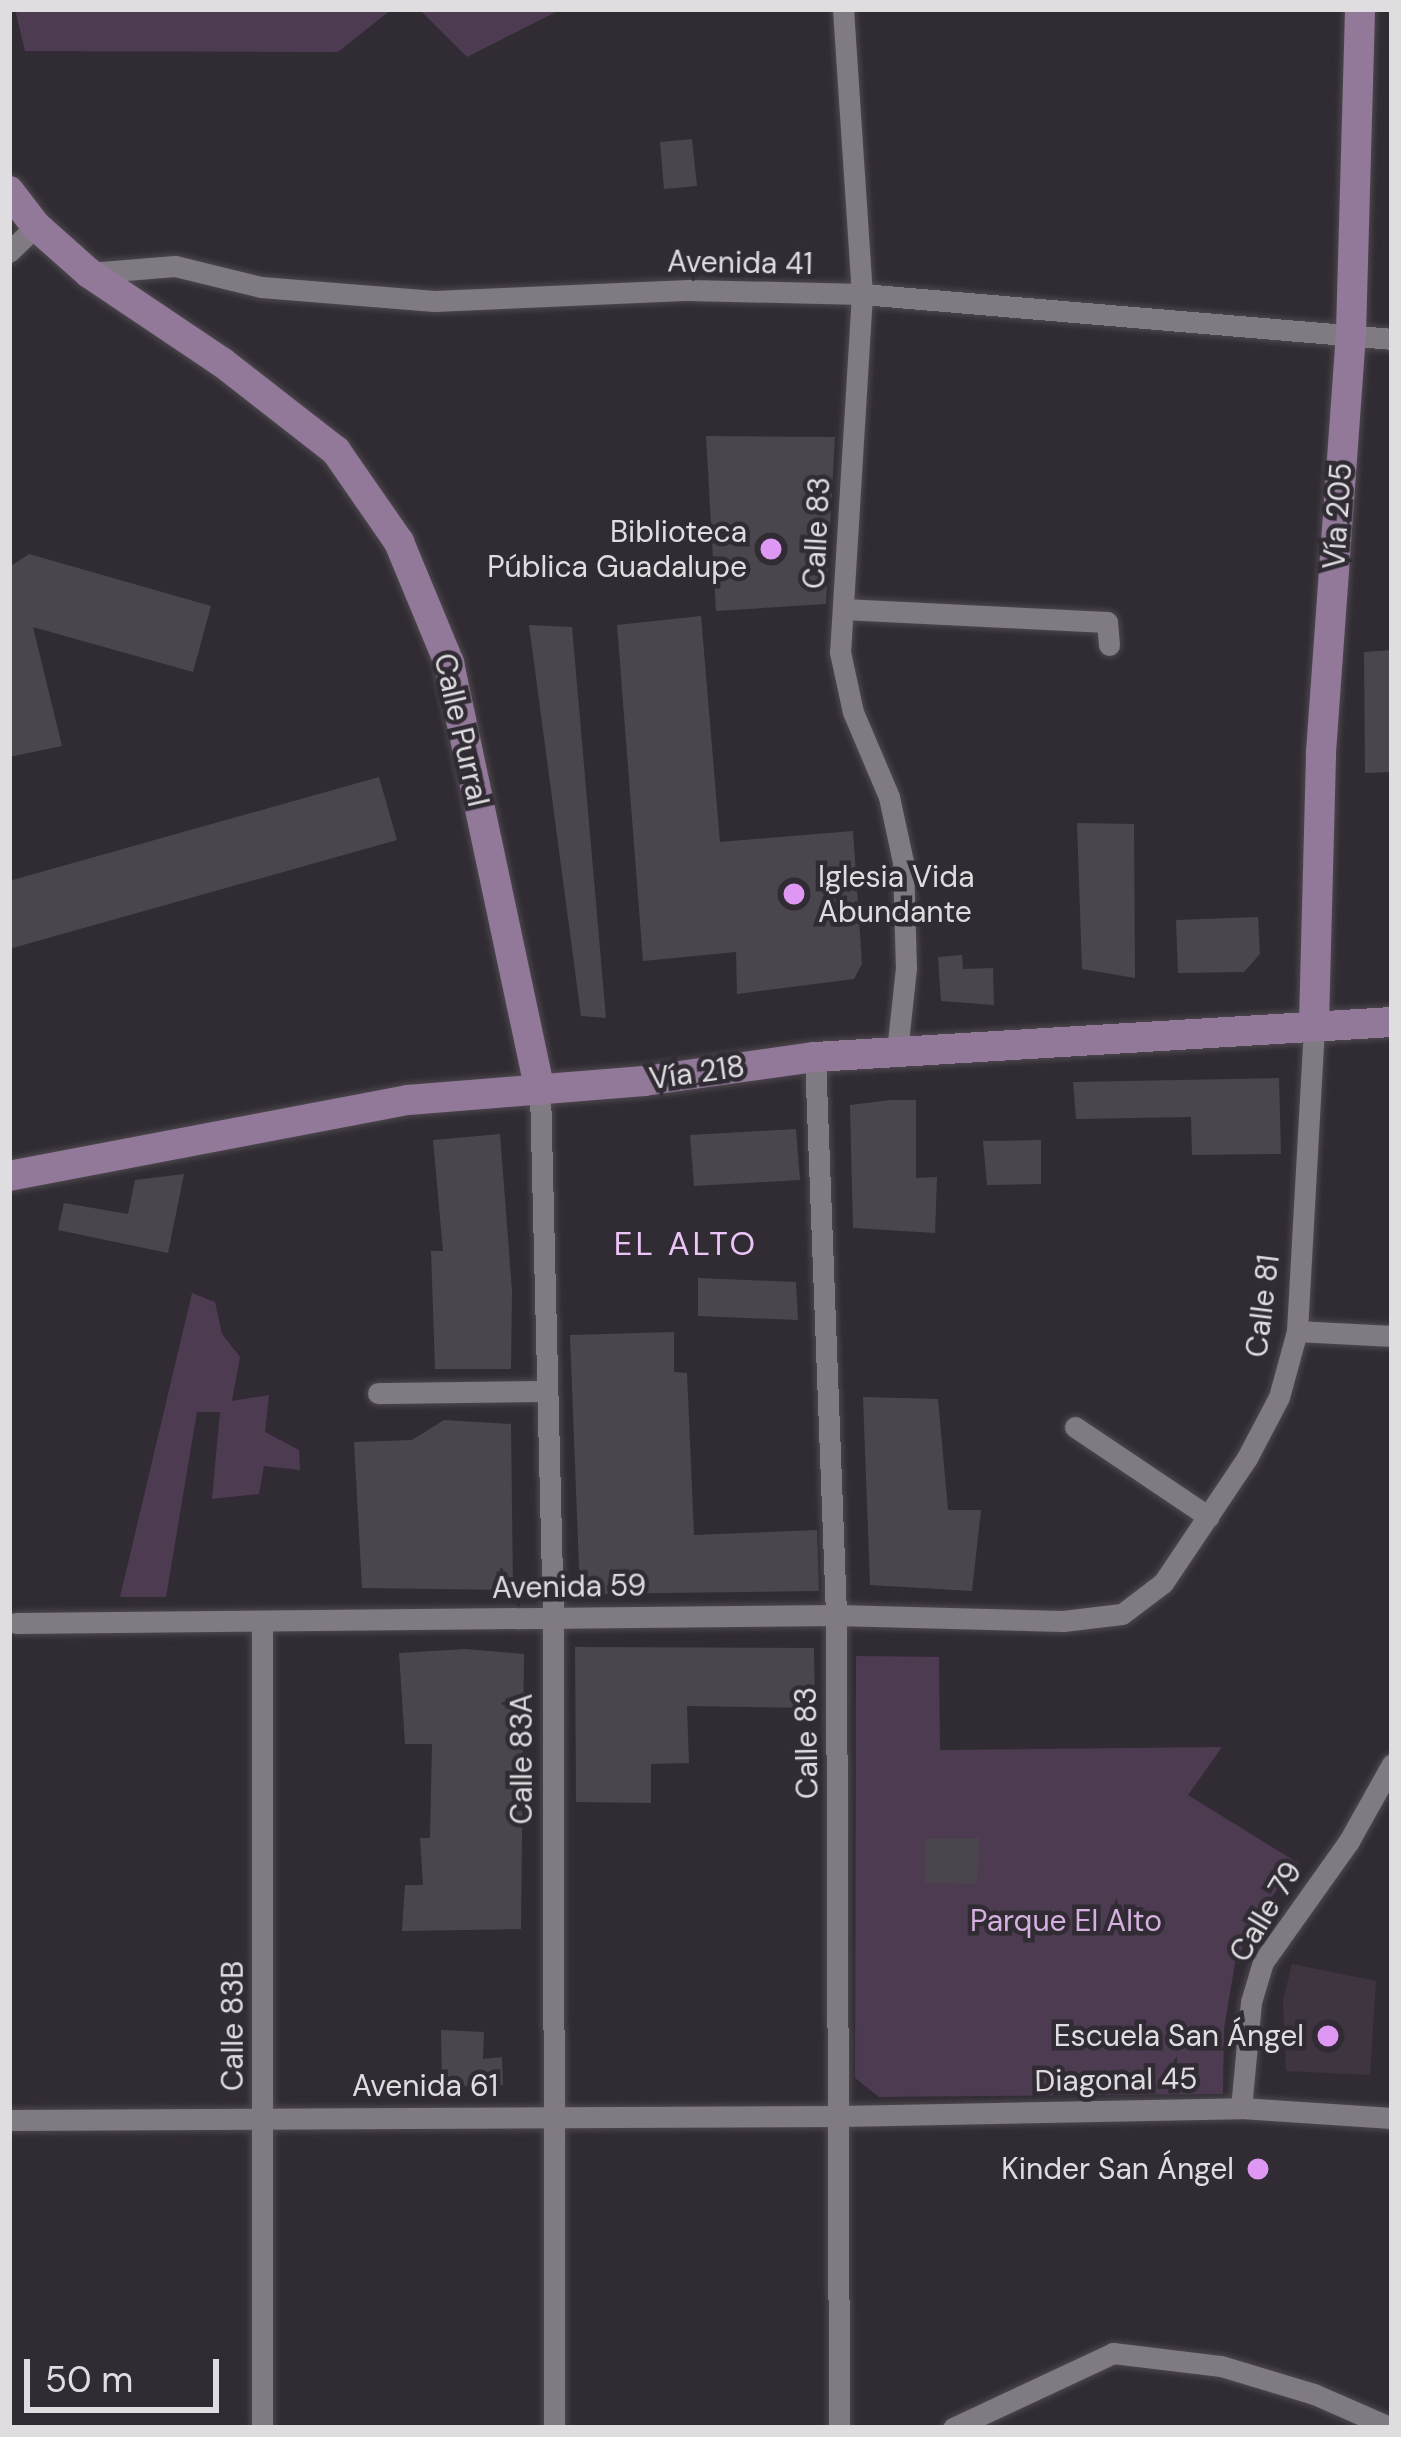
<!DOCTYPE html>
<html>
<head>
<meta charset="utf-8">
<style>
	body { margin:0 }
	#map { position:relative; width:1401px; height:2437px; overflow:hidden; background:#312c33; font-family:"DM Sans",sans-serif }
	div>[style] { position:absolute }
	.built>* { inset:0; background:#3e3541 }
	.green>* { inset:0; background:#4d3b52 }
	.building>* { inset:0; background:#4b464d }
	.roads { filter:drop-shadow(0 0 3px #4d484e) drop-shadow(0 0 3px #4d484e) }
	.street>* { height:21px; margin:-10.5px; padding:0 10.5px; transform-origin:10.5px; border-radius:10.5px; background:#807a82 }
	.secondary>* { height:30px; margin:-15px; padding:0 15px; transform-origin:15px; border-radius:15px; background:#92799a }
	.dots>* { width:33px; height:33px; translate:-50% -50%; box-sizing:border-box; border:6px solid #312c33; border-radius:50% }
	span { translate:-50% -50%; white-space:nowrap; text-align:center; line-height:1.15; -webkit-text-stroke:9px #312c33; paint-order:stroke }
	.street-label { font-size:30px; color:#e0dde1 }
	.poi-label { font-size:30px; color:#e0dde1 }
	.right { translate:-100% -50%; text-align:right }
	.left { translate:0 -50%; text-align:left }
	.park-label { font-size:30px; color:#d5b0e0 }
	.neighbourhood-label { font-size:33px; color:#ecc5f8; letter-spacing:3px }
	.frame { position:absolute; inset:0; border:12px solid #e0dde1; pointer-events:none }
	.scale { position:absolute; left:24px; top:2359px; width:195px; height:54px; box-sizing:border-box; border:6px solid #e0dde1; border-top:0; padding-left:15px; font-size:36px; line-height:42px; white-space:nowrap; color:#e0dde1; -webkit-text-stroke:9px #312c33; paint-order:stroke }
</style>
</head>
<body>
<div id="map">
	<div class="built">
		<div style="clip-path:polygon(1292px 1964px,1376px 1981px,1370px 2075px,1286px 2071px,1283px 2000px)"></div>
	</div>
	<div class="green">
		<div style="clip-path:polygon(15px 9px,392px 9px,338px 52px,25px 51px)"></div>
		<div style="clip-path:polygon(419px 9px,562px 9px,467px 57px)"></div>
		<div style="clip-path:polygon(192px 1293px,215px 1302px,222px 1334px,240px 1357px,232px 1401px,269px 1395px,265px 1432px,299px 1450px,300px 1470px,264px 1466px,259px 1494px,212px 1499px,220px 1412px,197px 1412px,166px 1597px,120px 1597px)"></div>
		<div style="clip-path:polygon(856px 1656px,939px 1657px,940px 1750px,1222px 1747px,1188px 1795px,1298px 1863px,1262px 1909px,1235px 1963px,1224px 2029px,1223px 2094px,879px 2097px,855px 2078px)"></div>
	</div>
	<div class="building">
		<div style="clip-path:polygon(692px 139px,697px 186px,664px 189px,660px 142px)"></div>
		<div style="clip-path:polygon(706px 436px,835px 437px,826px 604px,716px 611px)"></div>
		<div style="clip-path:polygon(29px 554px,211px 606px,193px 672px,33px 627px,62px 746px,9px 757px,9px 567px)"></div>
		<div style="clip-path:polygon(701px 616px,720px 842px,853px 831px,862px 964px,854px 979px,737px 994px,736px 952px,643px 961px,617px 625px)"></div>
		<div style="clip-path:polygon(529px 625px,572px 627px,606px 1018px,581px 1016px)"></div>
		<div style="clip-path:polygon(1392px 650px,1392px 772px,1365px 773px,1364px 652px)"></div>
		<div style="clip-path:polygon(379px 777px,397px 840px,9px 949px,9px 881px)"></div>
		<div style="clip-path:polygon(1077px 823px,1134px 824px,1135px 978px,1082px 969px)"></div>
		<div style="clip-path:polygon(1258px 917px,1260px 954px,1244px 972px,1178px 973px,1176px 920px)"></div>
		<div style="clip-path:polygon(962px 955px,963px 969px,993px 968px,994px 1005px,941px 1001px,938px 957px)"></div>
		<div style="clip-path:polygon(1279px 1078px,1281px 1154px,1192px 1155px,1191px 1117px,1076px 1119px,1073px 1082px)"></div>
		<div style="clip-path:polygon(890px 1100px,916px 1100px,916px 1178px,937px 1177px,935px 1233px,853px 1228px,850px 1105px)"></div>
		<div style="clip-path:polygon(796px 1129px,800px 1180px,694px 1186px,690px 1135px)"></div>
		<div style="clip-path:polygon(500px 1134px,512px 1291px,511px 1369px,435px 1369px,431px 1251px,443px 1251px,433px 1140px)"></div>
		<div style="clip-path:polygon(1041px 1140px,1041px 1184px,987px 1185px,983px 1141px)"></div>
		<div style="clip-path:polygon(184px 1174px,168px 1253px,58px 1230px,64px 1203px,128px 1214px,135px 1180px)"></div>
		<div style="clip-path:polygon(698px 1278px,796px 1282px,798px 1320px,698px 1316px)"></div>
		<div style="clip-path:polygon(674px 1332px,674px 1372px,687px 1373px,694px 1535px,817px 1530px,819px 1591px,580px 1594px,570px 1335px)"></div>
		<div style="clip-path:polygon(863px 1397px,938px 1399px,948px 1510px,981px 1510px,972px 1591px,870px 1585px)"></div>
		<div style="clip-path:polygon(444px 1420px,511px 1424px,513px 1590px,362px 1588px,354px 1442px,412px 1440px)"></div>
		<div style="clip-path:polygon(575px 1647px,814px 1648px,815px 1708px,687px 1706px,689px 1763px,651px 1764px,651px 1803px,576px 1802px)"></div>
		<div style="clip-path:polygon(465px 1649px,524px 1654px,521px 1929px,402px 1931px,405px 1885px,423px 1885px,420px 1838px,430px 1838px,432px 1744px,405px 1744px,399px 1653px)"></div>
		<div style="clip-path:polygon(979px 1838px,977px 1884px,925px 1883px,926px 1839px)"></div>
		<div style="clip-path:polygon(441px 2030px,484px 2032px,483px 2059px,502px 2057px,503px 2085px,442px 2087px)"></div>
	</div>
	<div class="roads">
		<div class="street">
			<div style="left:843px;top:9px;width:286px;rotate:86.2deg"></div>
			<div style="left:862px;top:294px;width:359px;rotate:93.5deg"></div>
			<div style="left:840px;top:652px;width:61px;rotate:77.8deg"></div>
			<div style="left:853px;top:712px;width:92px;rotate:67deg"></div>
			<div style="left:889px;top:797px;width:66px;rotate:77.8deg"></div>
			<div style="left:903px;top:862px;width:106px;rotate:88.4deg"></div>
			<div style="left:906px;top:968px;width:83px;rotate:96.2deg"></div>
			<div style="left:9px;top:252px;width:37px;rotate:-44deg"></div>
			<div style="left:89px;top:273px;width:86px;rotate:-4.7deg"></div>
			<div style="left:175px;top:266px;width:89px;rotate:13.7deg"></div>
			<div style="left:261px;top:287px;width:174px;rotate:4.6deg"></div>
			<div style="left:434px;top:301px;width:255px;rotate:-2.5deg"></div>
			<div style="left:689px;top:290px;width:173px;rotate:1.3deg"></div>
			<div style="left:862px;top:294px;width:532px;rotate:4.85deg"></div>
			<div style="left:843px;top:609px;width:264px;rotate:2.8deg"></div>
			<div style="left:1107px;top:622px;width:23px;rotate:85deg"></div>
			<div style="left:815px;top:1057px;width:558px;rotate:87.84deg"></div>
			<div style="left:836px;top:1615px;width:813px;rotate:89.79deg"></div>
			<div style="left:540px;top:1090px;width:527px;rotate:88.59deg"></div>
			<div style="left:553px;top:1617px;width:811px;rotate:89.93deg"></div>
			<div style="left:1297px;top:1331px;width:95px;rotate:3deg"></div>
			<div style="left:378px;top:1393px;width:169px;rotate:-0.7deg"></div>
			<div style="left:1075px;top:1427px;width:161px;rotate:33.9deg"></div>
			<div style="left:16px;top:1623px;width:820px;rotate:-0.56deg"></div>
			<div style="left:836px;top:1615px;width:227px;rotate:1.5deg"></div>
			<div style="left:1063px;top:1621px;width:59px;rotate:-6.8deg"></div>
			<div style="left:1122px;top:1614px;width:51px;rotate:-37.1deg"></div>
			<div style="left:1163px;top:1583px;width:151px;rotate:-56.1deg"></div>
			<div style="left:1247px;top:1458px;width:69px;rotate:-62.3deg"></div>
			<div style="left:1279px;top:1397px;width:68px;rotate:-74.7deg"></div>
			<div style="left:1297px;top:1331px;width:308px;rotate:-86.8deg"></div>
			<div style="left:262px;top:1624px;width:804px;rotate:90deg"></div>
			<div style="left:1241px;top:2108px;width:106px;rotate:-84.6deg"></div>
			<div style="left:1251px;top:2002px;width:42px;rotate:-73.3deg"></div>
			<div style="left:1263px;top:1962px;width:148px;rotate:-54.6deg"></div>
			<div style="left:1349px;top:1841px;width:88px;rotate:-60.8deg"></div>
			<div style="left:9px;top:2120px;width:832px;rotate:-0.28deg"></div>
			<div style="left:841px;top:2116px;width:400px;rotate:-1.1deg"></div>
			<div style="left:1241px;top:2108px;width:151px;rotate:3.8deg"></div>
			<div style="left:953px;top:2428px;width:177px;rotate:-25.1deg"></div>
			<div style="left:1113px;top:2353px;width:109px;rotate:6.9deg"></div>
			<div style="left:1221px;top:2366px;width:97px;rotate:16.8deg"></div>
			<div style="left:1314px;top:2394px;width:85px;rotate:23.6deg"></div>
		</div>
		<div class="secondary">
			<div style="left:9px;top:191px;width:44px;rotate:52.4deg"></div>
			<div style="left:36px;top:226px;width:71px;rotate:41.6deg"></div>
			<div style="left:89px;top:273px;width:161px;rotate:33.9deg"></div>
			<div style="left:223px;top:363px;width:143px;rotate:37.9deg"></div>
			<div style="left:336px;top:451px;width:111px;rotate:55.3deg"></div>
			<div style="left:399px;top:542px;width:131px;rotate:67.5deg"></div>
			<div style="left:449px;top:663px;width:437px;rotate:78deg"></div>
			<div style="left:1314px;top:1023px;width:271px;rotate:-88.5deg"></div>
			<div style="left:1321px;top:752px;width:420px;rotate:-85.9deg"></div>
			<div style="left:1351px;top:333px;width:324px;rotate:-88.4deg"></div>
			<div style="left:9px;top:1176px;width:406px;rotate:-10.8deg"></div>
			<div style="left:408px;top:1100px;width:237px;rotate:-4.6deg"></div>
			<div style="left:644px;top:1081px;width:173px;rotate:-8deg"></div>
			<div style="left:815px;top:1057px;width:578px;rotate:-3.47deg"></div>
		</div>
	</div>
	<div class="dots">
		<div style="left:771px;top:549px;background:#de98f3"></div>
		<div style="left:794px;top:894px;background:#de98f3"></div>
		<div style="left:1328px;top:2036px;background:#de98f3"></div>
		<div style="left:1258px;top:2169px;background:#de98f3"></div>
	</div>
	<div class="street-label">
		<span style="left:740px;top:263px;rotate:1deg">Avenida 41</span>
		<span style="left:1338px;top:516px;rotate:-86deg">Vía 205</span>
		<span style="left:817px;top:533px;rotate:-87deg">Calle 83</span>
		<span style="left:461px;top:730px;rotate:77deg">Calle Purral</span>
		<span style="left:697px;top:1073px;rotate:-8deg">Vía 218</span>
		<span style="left:1263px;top:1306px;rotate:-83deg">Calle 81</span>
		<span style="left:569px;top:1587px;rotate:-1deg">Avenida 59</span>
		<span style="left:807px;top:1743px;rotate:-91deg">Calle 83</span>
		<span style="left:522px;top:1759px;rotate:-90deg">Calle 83A</span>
		<span style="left:1266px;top:1912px;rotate:-59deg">Calle 79</span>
		<span style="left:233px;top:2026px;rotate:-90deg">Calle 83B</span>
		<span style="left:1116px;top:2080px;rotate:-1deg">Diagonal 45</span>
		<span style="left:425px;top:2086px">Avenida 61</span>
	</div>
	<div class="poi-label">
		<span class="right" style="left:747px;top:549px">Biblioteca<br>Pública Guadalupe</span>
		<span class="left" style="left:818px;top:894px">Iglesia Vida<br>Abundante</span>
		<span class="right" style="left:1304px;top:2036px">Escuela San Ángel</span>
		<span class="right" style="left:1234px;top:2169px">Kinder San Ángel</span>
	</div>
	<div class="park-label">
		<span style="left:1066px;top:1921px">Parque El Alto</span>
	</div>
	<div class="neighbourhood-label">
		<span style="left:686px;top:1244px">EL ALTO</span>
	</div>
	<div class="frame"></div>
	<div class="scale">50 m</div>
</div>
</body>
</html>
